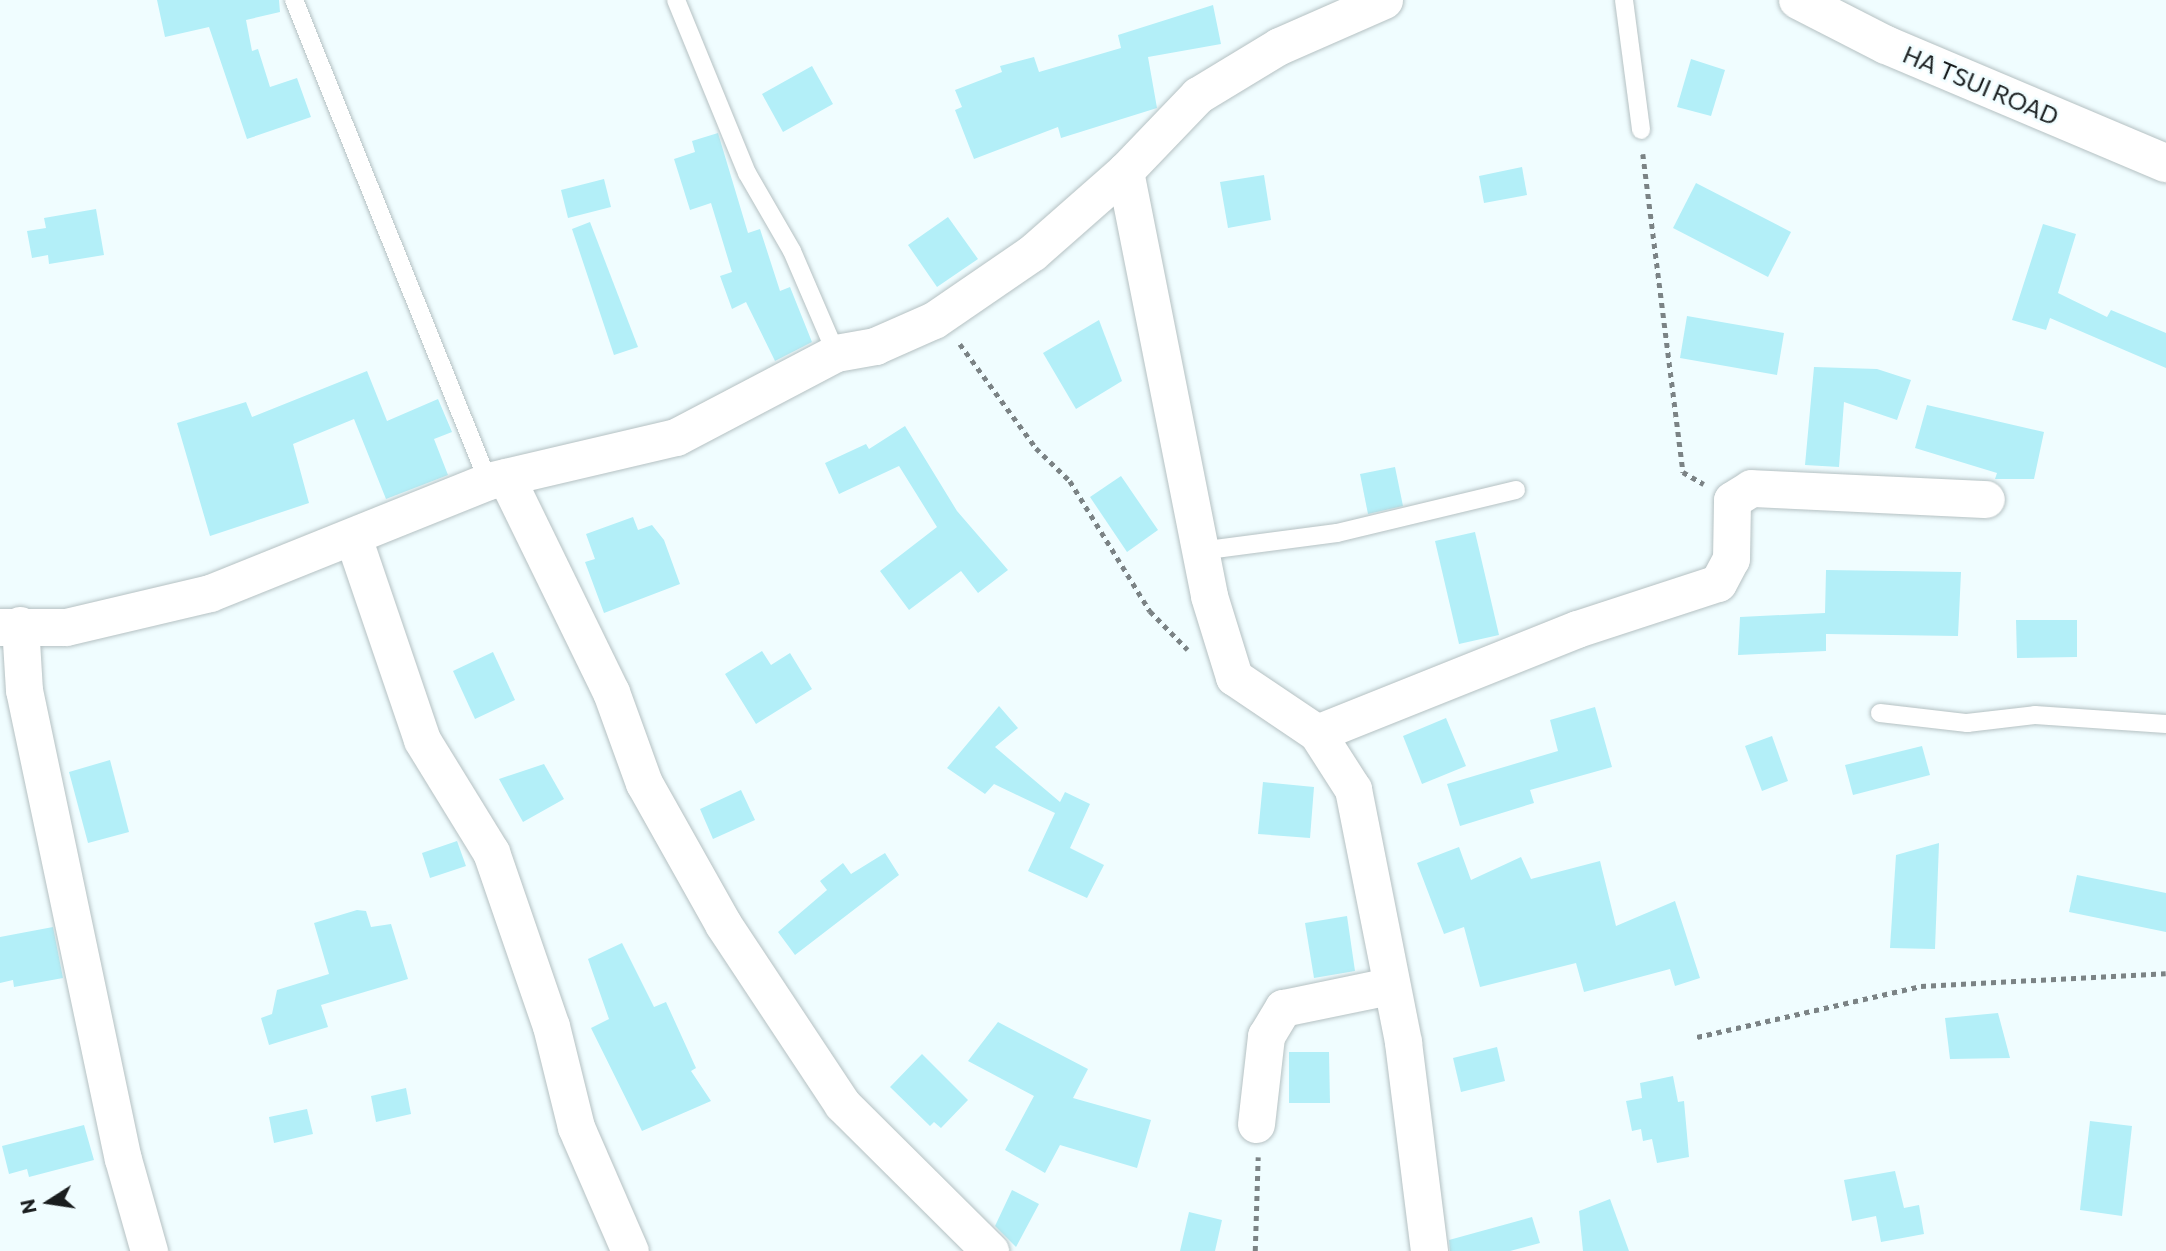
<!DOCTYPE html>
<html>
<head>
<meta charset="utf-8">
<style>
	body { margin:0 }
	#map { position:relative; width:2166px; height:1251px; overflow:hidden; background:#f0fdff; font-family:Commissioner,sans-serif }
	div>[style] { position:absolute }
	.building>* { inset:0; background:#b3eff8 }
	.path>* { height:4.5px; margin-top:-2.25px; transform-origin:0; background:repeating-linear-gradient(90deg,#7b8385 0 5px,transparent 0 10px) }
	.roads { filter:drop-shadow(0 0 2px #b5c1c3) drop-shadow(0 0 2px #b5c1c3) }
	.lane>* { height:18px; margin:-9px; padding:0 9px; transform-origin:9px; border-radius:9px; background:#fff }
	.street>* { height:37px; margin:-18.5px; padding:0 18.5px; transform-origin:18.5px; border-radius:18.5px; background:#fff }
	.secondary>* { height:38px; margin:-19px; padding:0 19px; transform-origin:19px; border-radius:19px; background:#fff }
	span { translate:-50% -50%; white-space:nowrap; text-align:center; line-height:1.15; -webkit-text-stroke:5px #f0fdff; paint-order:stroke }
	.street-label { font-size:24px; color:#191d1e }
	.north { position:absolute; left:14px; top:1167px; width:70px; height:70px; -webkit-text-stroke:5px #f0fdff; paint-order:stroke; rotate:258deg; font-size:19px; font-weight:700; line-height:28px; text-align:center; color:#191d1e }
	.north::after { content:''; display:block; margin:auto; width:24px; height:32px; background:#191d1e; clip-path:polygon(50% 0,100% 100%,50% 72%,0 100%) }
</style>
</head>
<body>
<div id="map">
	<div class="building">
		<div style="clip-path:polygon(157px 0,279px 0,280px 12px,246px 20px,252px 51px,258px 49px,270px 87px,297px 78px,311px 117px,247px 139px,209px 27px,165px 37px)"></div>
		<div style="clip-path:polygon(1213px 5px,1221px 44px,1148px 57px,1157px 108px,1061px 138px,1058px 127px,974px 159px,955px 110px,962px 107px,955px 90px,1002px 72px,1000px 66px,1034px 57px,1039px 72px,1121px 48px,1118px 35px)"></div>
		<div style="clip-path:polygon(1691px 59px,1725px 70px,1711px 116px,1677px 107px)"></div>
		<div style="clip-path:polygon(812px 66px,833px 104px,783px 132px,762px 94px)"></div>
		<div style="clip-path:polygon(718px 133px,748px 233px,760px 229px,780px 291px,790px 287px,812px 342px,775px 361px,746px 302px,732px 309px,720px 276px,732px 272px,711px 203px,690px 210px,674px 159px,695px 152px,692px 141px)"></div>
		<div style="clip-path:polygon(1522px 167px,1527px 195px,1484px 203px,1479px 176px)"></div>
		<div style="clip-path:polygon(1264px 175px,1271px 220px,1228px 228px,1220px 182px)"></div>
		<div style="clip-path:polygon(604px 179px,611px 207px,568px 218px,561px 190px)"></div>
		<div style="clip-path:polygon(1696px 183px,1791px 232px,1768px 277px,1673px 228px)"></div>
		<div style="clip-path:polygon(96px 209px,104px 255px,49px 264px,48px 255px,32px 258px,27px 231px,46px 228px,44px 218px)"></div>
		<div style="clip-path:polygon(948px 217px,978px 259px,937px 287px,908px 245px)"></div>
		<div style="clip-path:polygon(590px 222px,638px 347px,614px 355px,572px 229px)"></div>
		<div style="clip-path:polygon(2043px 224px,2076px 234px,2058px 293px,2107px 317px,2111px 310px,2166px 333px,2166px 368px,2050px 318px,2046px 330px,2012px 320px)"></div>
		<div style="clip-path:polygon(1687px 316px,1784px 333px,1777px 375px,1680px 358px)"></div>
		<div style="clip-path:polygon(1099px 320px,1122px 381px,1076px 409px,1043px 353px)"></div>
		<div style="clip-path:polygon(1814px 367px,1877px 369px,1911px 380px,1897px 420px,1844px 402px,1839px 467px,1805px 465px)"></div>
		<div style="clip-path:polygon(367px 371px,387px 421px,438px 399px,452px 432px,434px 439px,448px 475px,386px 499px,354px 419px,293px 444px,309px 503px,210px 536px,177px 423px,246px 402px,252px 417px)"></div>
		<div style="clip-path:polygon(1927px 405px,2044px 432px,2034px 479px,1995px 479px,1997px 473px,1915px 448px)"></div>
		<div style="clip-path:polygon(905px 426px,957px 511px,1008px 570px,978px 593px,961px 571px,909px 610px,880px 571px,937px 527px,899px 466px,839px 494px,825px 463px,866px 444px,869px 449px)"></div>
		<div style="clip-path:polygon(1395px 467px,1403px 506px,1368px 514px,1360px 474px)"></div>
		<div style="clip-path:polygon(1121px 476px,1158px 530px,1127px 552px,1090px 497px)"></div>
		<div style="clip-path:polygon(633px 517px,638px 530px,652px 525px,664px 540px,680px 584px,604px 613px,585px 562px,595px 559px,586px 534px)"></div>
		<div style="clip-path:polygon(1475px 532px,1499px 635px,1459px 644px,1435px 541px)"></div>
		<div style="clip-path:polygon(1826px 570px,1961px 572px,1958px 636px,1826px 634px,1826px 651px,1738px 655px,1740px 617px,1825px 613px)"></div>
		<div style="clip-path:polygon(2016px 620px,2077px 620px,2077px 657px,2017px 658px)"></div>
		<div style="clip-path:polygon(762px 651px,771px 665px,790px 653px,812px 689px,756px 724px,725px 674px)"></div>
		<div style="clip-path:polygon(493px 652px,515px 700px,475px 719px,453px 671px)"></div>
		<div style="clip-path:polygon(999px 706px,1018px 728px,995px 747px,1060px 802px,1065px 792px,1090px 804px,1070px 848px,1104px 865px,1087px 898px,1028px 871px,1055px 813px,994px 784px,985px 794px,947px 768px)"></div>
		<div style="clip-path:polygon(1595px 707px,1612px 767px,1530px 790px,1534px 803px,1460px 826px,1447px 784px,1558px 751px,1550px 720px)"></div>
		<div style="clip-path:polygon(1446px 718px,1466px 766px,1422px 784px,1403px 736px)"></div>
		<div style="clip-path:polygon(1772px 736px,1788px 781px,1762px 791px,1745px 746px)"></div>
		<div style="clip-path:polygon(1922px 746px,1930px 775px,1853px 795px,1845px 765px)"></div>
		<div style="clip-path:polygon(110px 760px,129px 832px,88px 843px,69px 772px)"></div>
		<div style="clip-path:polygon(544px 764px,564px 799px,523px 822px,499px 779px)"></div>
		<div style="clip-path:polygon(1263px 782px,1314px 787px,1310px 838px,1258px 834px)"></div>
		<div style="clip-path:polygon(741px 790px,755px 820px,713px 839px,700px 809px)"></div>
		<div style="clip-path:polygon(457px 841px,466px 866px,430px 878px,422px 853px)"></div>
		<div style="clip-path:polygon(1939px 843px,1935px 949px,1890px 948px,1896px 855px)"></div>
		<div style="clip-path:polygon(1459px 847px,1471px 880px,1521px 857px,1531px 879px,1600px 861px,1616px 926px,1675px 901px,1700px 978px,1675px 986px,1670px 969px,1584px 992px,1576px 963px,1480px 987px,1464px 927px,1444px 934px,1417px 863px)"></div>
		<div style="clip-path:polygon(885px 853px,899px 875px,795px 955px,778px 932px,827px 890px,820px 881px,843px 863px,851px 874px)"></div>
		<div style="clip-path:polygon(2077px 875px,2166px 893px,2166px 932px,2069px 912px)"></div>
		<div style="clip-path:polygon(357px 910px,366px 911px,371px 927px,391px 924px,408px 979px,321px 1005px,328px 1027px,269px 1045px,261px 1018px,272px 1014px,277px 990px,329px 974px,314px 923px)"></div>
		<div style="clip-path:polygon(1347px 916px,1355px 971px,1314px 978px,1305px 923px)"></div>
		<div style="clip-path:polygon(53px 927px,63px 978px,14px 987px,13px 980px,0 983px,0 937px)"></div>
		<div style="clip-path:polygon(622px 943px,654px 1007px,666px 1002px,696px 1068px,691px 1071px,711px 1101px,642px 1131px,591px 1028px,609px 1019px,588px 959px)"></div>
		<div style="clip-path:polygon(1998px 1013px,2010px 1058px,1950px 1059px,1945px 1018px)"></div>
		<div style="clip-path:polygon(998px 1022px,1088px 1069px,1073px 1098px,1151px 1120px,1137px 1168px,1060px 1145px,1045px 1173px,1005px 1150px,1034px 1096px,968px 1061px)"></div>
		<div style="clip-path:polygon(1497px 1047px,1505px 1081px,1461px 1092px,1453px 1058px)"></div>
		<div style="clip-path:polygon(1289px 1052px,1329px 1052px,1330px 1103px,1289px 1103px)"></div>
		<div style="clip-path:polygon(922px 1054px,968px 1100px,941px 1128px,934px 1122px,930px 1126px,890px 1087px)"></div>
		<div style="clip-path:polygon(1673px 1076px,1678px 1102px,1684px 1101px,1689px 1157px,1657px 1163px,1652px 1139px,1643px 1141px,1641px 1129px,1632px 1131px,1626px 1101px,1642px 1098px,1640px 1083px)"></div>
		<div style="clip-path:polygon(406px 1088px,411px 1114px,376px 1122px,371px 1096px)"></div>
		<div style="clip-path:polygon(307px 1109px,313px 1134px,274px 1143px,269px 1117px)"></div>
		<div style="clip-path:polygon(2090px 1121px,2132px 1126px,2122px 1216px,2080px 1210px)"></div>
		<div style="clip-path:polygon(84px 1125px,94px 1160px,29px 1177px,27px 1169px,9px 1174px,2px 1146px)"></div>
		<div style="clip-path:polygon(1895px 1171px,1904px 1208px,1919px 1205px,1924px 1234px,1881px 1242px,1876px 1216px,1852px 1221px,1844px 1180px)"></div>
		<div style="clip-path:polygon(1012px 1190px,1039px 1204px,1016px 1247px,995px 1226px)"></div>
		<div style="clip-path:polygon(1610px 1199px,1629px 1251px,1583px 1251px,1579px 1211px)"></div>
		<div style="clip-path:polygon(1189px 1212px,1222px 1220px,1215px 1251px,1180px 1251px)"></div>
		<div style="clip-path:polygon(1532px 1217px,1540px 1243px,1510px 1251px,1450px 1251px,1449px 1240px)"></div>
	</div>
	<div class="path">
		<div style="left:1643px;top:154px;width:321px;rotate:82.8deg"></div>
		<div style="left:1683px;top:472px;width:24px;rotate:30deg"></div>
		<div style="left:960px;top:344px;width:129px;rotate:53.8deg"></div>
		<div style="left:1036px;top:448px;width:47px;rotate:44.1deg"></div>
		<div style="left:1070px;top:481px;width:153px;rotate:58.4deg"></div>
		<div style="left:1150px;top:611px;width:54px;rotate:45.7deg"></div>
		<div style="left:1697px;top:1037px;width:230px;rotate:-12.8deg"></div>
		<div style="left:1921px;top:986px;width:245px;rotate:-3deg"></div>
		<div style="left:1255px;top:1251px;width:94px;rotate:-88.2deg"></div>
	</div>
	<div class="roads">
		<div class="lane">
			<div style="left:294px;top:0;width:519px;rotate:68.03deg"></div>
			<div style="left:676px;top:0;width:187px;rotate:67.7deg"></div>
			<div style="left:747px;top:173px;width:90px;rotate:60deg"></div>
			<div style="left:792px;top:251px;width:111px;rotate:66.7deg"></div>
			<div style="left:1624px;top:0;width:131px;rotate:82.5deg"></div>
			<div style="left:1200px;top:551px;width:138px;rotate:-7.5deg"></div>
			<div style="left:1337px;top:533px;width:184px;rotate:-13.5deg"></div>
			<div style="left:1880px;top:713px;width:88px;rotate:6.6deg"></div>
			<div style="left:1967px;top:723px;width:68px;rotate:-6.7deg"></div>
			<div style="left:2035px;top:715px;width:131px;rotate:3.9deg"></div>
		</div>
		<div class="street">
			<div style="left:1384px;top:0;width:115px;rotate:156.3deg"></div>
			<div style="left:1279px;top:46px;width:95px;rotate:148.8deg"></div>
			<div style="left:1198px;top:95px;width:105px;rotate:133.8deg"></div>
			<div style="left:1125px;top:171px;width:433px;rotate:78.8deg"></div>
			<div style="left:1209px;top:596px;width:85px;rotate:72.8deg"></div>
			<div style="left:1234px;top:677px;width:100px;rotate:34deg"></div>
			<div style="left:1317px;top:733px;width:67px;rotate:57.3deg"></div>
			<div style="left:1353px;top:789px;width:258px;rotate:78.8deg"></div>
			<div style="left:1403px;top:1042px;width:211px;rotate:82.9deg"></div>
			<div style="left:506px;top:477px;width:239px;rotate:64deg"></div>
			<div style="left:611px;top:692px;width:97px;rotate:70.1deg"></div>
			<div style="left:644px;top:783px;width:162px;rotate:60.7deg"></div>
			<div style="left:723px;top:924px;width:216px;rotate:56.5deg"></div>
			<div style="left:842px;top:1104px;width:209px;rotate:44.8deg"></div>
			<div style="left:353px;top:537px;width:214px;rotate:71.2deg"></div>
			<div style="left:422px;top:740px;width:132px;rotate:58.4deg"></div>
			<div style="left:491px;top:852px;width:184px;rotate:71deg"></div>
			<div style="left:551px;top:1026px;width:104px;rotate:76.1deg"></div>
			<div style="left:576px;top:1127px;width:135px;rotate:66.5deg"></div>
			<div style="left:20px;top:625px;width:65px;rotate:86.5deg"></div>
			<div style="left:24px;top:690px;width:479px;rotate:78.1deg"></div>
			<div style="left:123px;top:1159px;width:96px;rotate:74.2deg"></div>
			<div style="left:0;top:627px;width:66px"></div>
			<div style="left:66px;top:627px;width:148px;rotate:-13.3deg"></div>
			<div style="left:210px;top:593px;width:300px;rotate:-21.9deg"></div>
			<div style="left:488px;top:481px;width:193px;rotate:-13.2deg"></div>
			<div style="left:676px;top:437px;width:181px;rotate:-27.7deg"></div>
			<div style="left:836px;top:353px;width:40px;rotate:-10deg"></div>
			<div style="left:875px;top:346px;width:64px;rotate:-23.8deg"></div>
			<div style="left:934px;top:320px;width:119px;rotate:-34.4deg"></div>
			<div style="left:1032px;top:253px;width:124px;rotate:-41.4deg"></div>
			<div style="left:1317px;top:733px;width:280px;rotate:-21.8deg"></div>
			<div style="left:1577px;top:629px;width:148px;rotate:-18.1deg"></div>
			<div style="left:1718px;top:583px;width:27px;rotate:-62deg"></div>
			<div style="left:1731px;top:559px;width:59px;rotate:-89deg"></div>
			<div style="left:1732px;top:500px;width:22px;rotate:-32deg"></div>
			<div style="left:1751px;top:488px;width:235px;rotate:2.7deg"></div>
			<div style="left:1256px;top:1124px;width:89px;rotate:-83.5deg"></div>
			<div style="left:1266px;top:1036px;width:33px;rotate:-59deg"></div>
			<div style="left:1283px;top:1008px;width:108px;rotate:-11.7deg"></div>
		</div>
		<div class="secondary">
			<div style="left:1798px;top:0;width:99px;rotate:27.1deg"></div>
			<div style="left:1886px;top:45px;width:304px;rotate:22.9deg"></div>
		</div>
	</div>
	<div class="street-label">
		<span style="left:1981px;top:85px;rotate:23deg">HA TSUI ROAD</span>
	</div>
	<div class="north">N</div>
</div>
</body>
</html>
